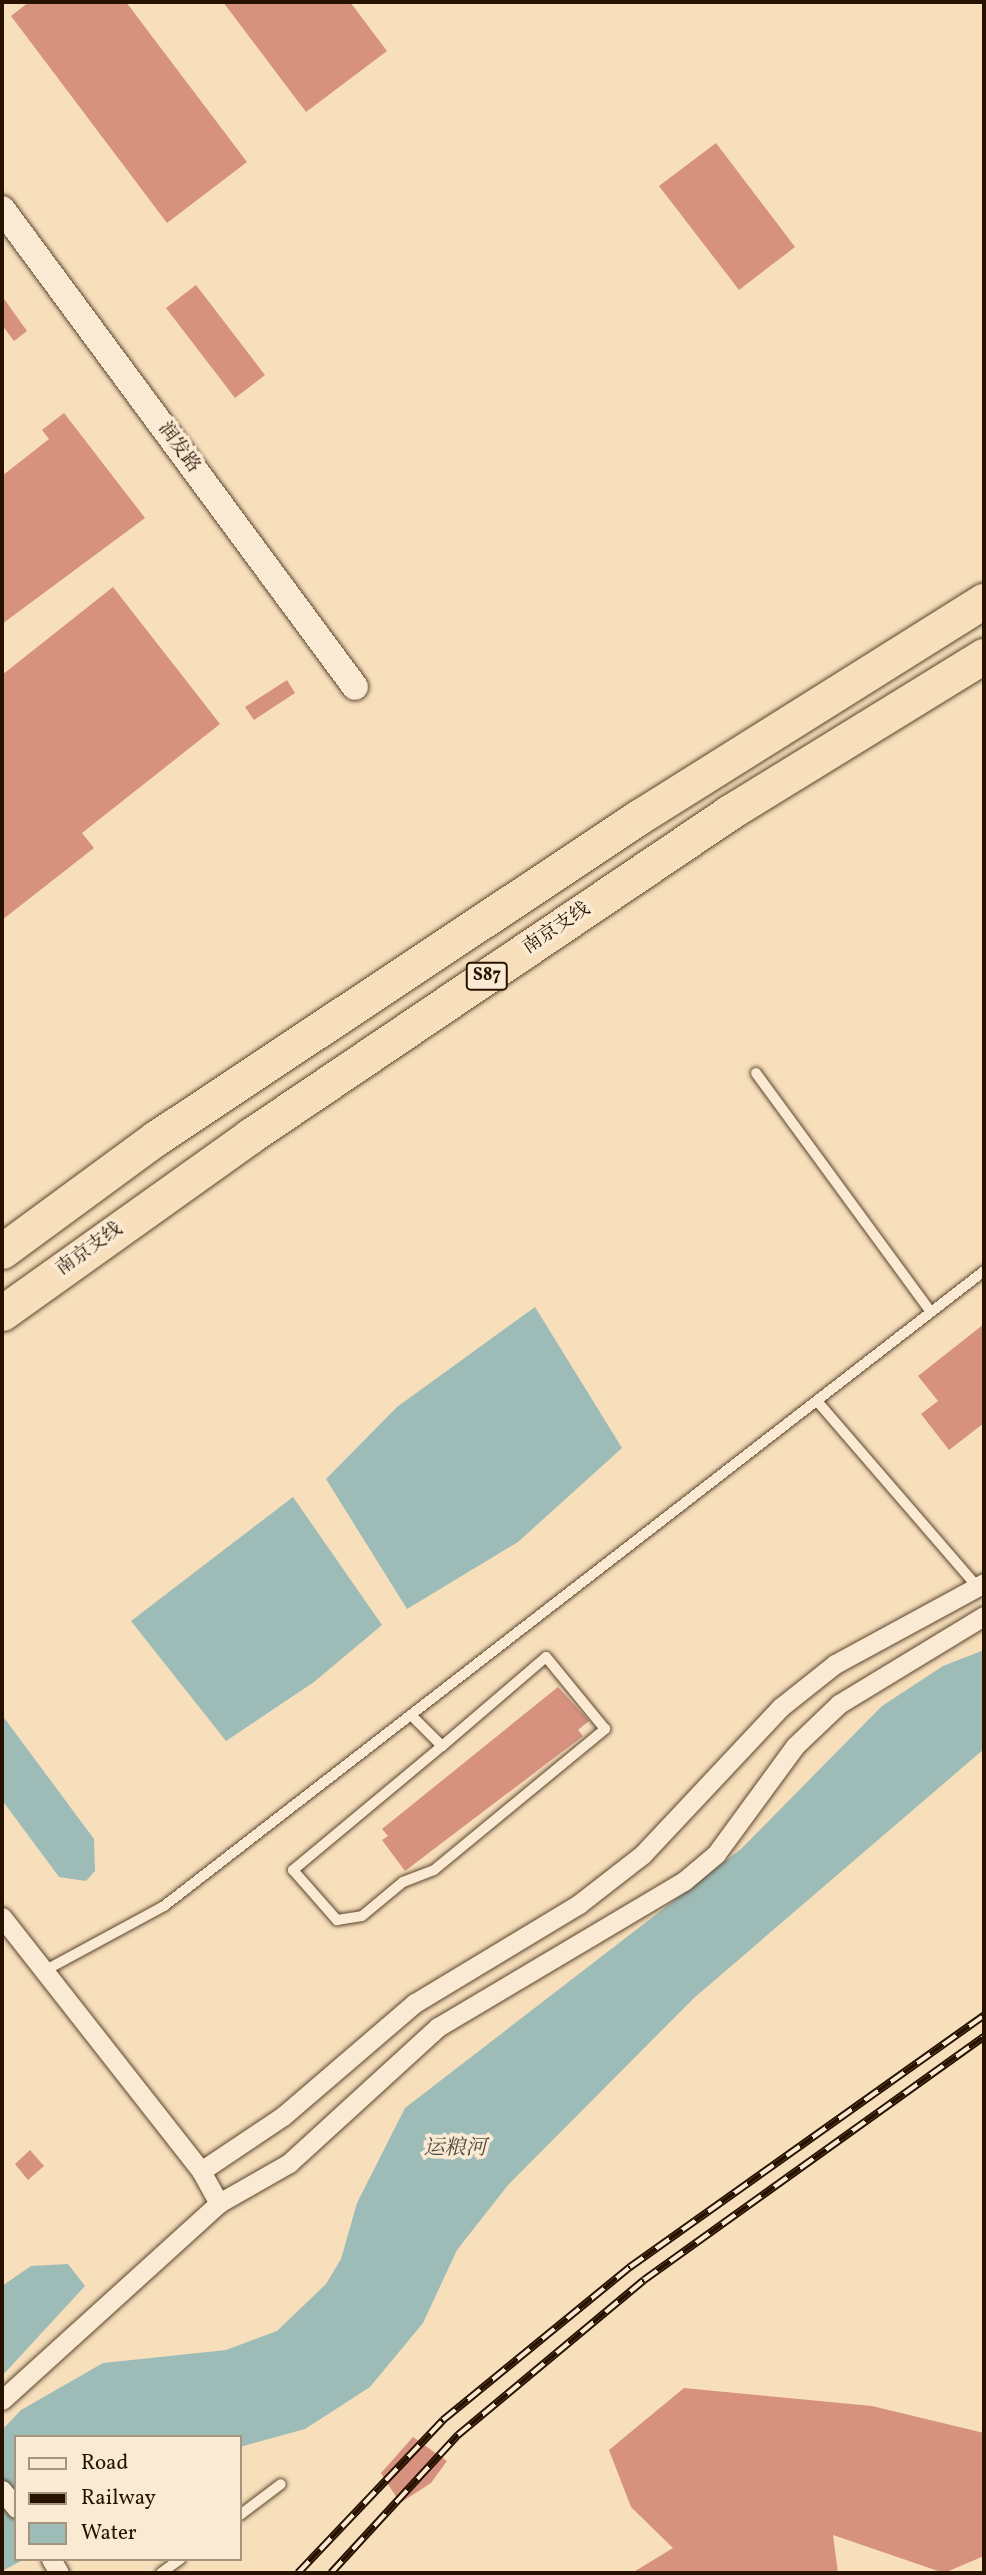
<!DOCTYPE html>
<html>
<head>
<meta charset="utf-8">
<style>
	body { margin:0 }
	#map { position:relative; width:986px; height:2575px; overflow:hidden; background:#f7dfbb; font-family:Vollkorn,"Noto Serif SC",serif }
	div>[style] { position:absolute }
	.water>* { inset:0; background:#9ebcb7 }
	.building>* { inset:0; background:#d6927e }
	.roads { filter:drop-shadow(0 0 2px #5b452f) drop-shadow(0 0 2px #5b452f) }
	.lane>* { height:10px; margin:-5px; padding:0 5px; transform-origin:5px; border-radius:5px; background:#faead3 }
	.street>* { height:19px; margin:-9.5px; padding:0 9.5px; transform-origin:9.5px; border-radius:9.5px; background:#faead3 }
	.secondary>* { height:26px; margin:-13px; padding:0 13px; transform-origin:13px; border-radius:13px; background:#faead3 }
	.highway>* { height:35px; margin:-17.5px; padding:0 17.5px; transform-origin:17.5px; border-radius:17.5px; background:#f7dfbb }
	.rail>* { height:8px; margin-top:-4px; transform-origin:0; background:repeating-linear-gradient(90deg,#faead3 0 16px,#271200 0 32px); box-sizing:border-box; border-block:2px solid #271200 }
	span { translate:-50% -50%; white-space:nowrap; text-align:center; line-height:1.15; -webkit-text-stroke:7px #faead3; paint-order:stroke }
	.shield-label span { padding:2px 5px; background:#faead3; border:2px solid; border-radius:5px; -webkit-text-stroke-width:0 }
	.shield-label { font-size:18px; color:#271200; font-weight:700 }
	.street-label { font-size:19px; color:#271200 }
	.water-label { font-size:21px; color:#514e40; font-style:italic }
	.frame { position:absolute; inset:0; border:4px solid #271200; pointer-events:none }
	.legend { position:absolute; left:14px; top:2435px; width:228px; height:126px; box-sizing:border-box; background:#faead3; border:2px solid #a6947f; margin:0; padding:9px 12px; list-style:none; font-size:21px; color:#271200 }
	.legend li { display:flex; align-items:center; gap:14px; height:35px }
	.legend b { width:35px; border:2px solid #a6947f }
</style>
</head>
<body>
<div id="map">
	<div class="water">
		<div style="clip-path:polygon(535px 1307px,622px 1448px,518px 1542px,407px 1609px,326px 1479px,397px 1407px)"></div>
		<div style="clip-path:polygon(293px 1497px,382px 1625px,314px 1682px,226px 1741px,131px 1621px)"></div>
		<div style="clip-path:polygon(984px 1650px,984px 1749px,694px 1998px,508px 2185px,457px 2250px,423px 2323px,370px 2387px,305px 2429px,240px 2447px,240px 2437px,16px 2437px,16px 2559px,25px 2559px,2px 2571px,2px 2430px,21px 2410px,103px 2363px,226px 2350px,277px 2331px,326px 2284px,341px 2259px,357px 2203px,405px 2108px,741px 1849px,882px 1706px,943px 1666px)"></div>
		<div style="clip-path:polygon(2px 1715px,94px 1839px,95px 1871px,86px 1881px,59px 1877px,2px 1800px)"></div>
		<div style="clip-path:polygon(68px 2264px,85px 2286px,2px 2376px,2px 2286px,31px 2266px)"></div>
	</div>
	<div class="building">
		<div style="clip-path:polygon(29px 2px,126px 2px,247px 162px,167px 223px,11px 16px)"></div>
		<div style="clip-path:polygon(223px 2px,350px 2px,387px 51px,306px 112px)"></div>
		<div style="clip-path:polygon(716px 143px,795px 247px,739px 290px,659px 186px)"></div>
		<div style="clip-path:polygon(196px 285px,265px 375px,235px 398px,166px 308px)"></div>
		<div style="clip-path:polygon(2px 296px,27px 331px,14px 341px,2px 325px)"></div>
		<div style="clip-path:polygon(64px 413px,145px 518px,2px 624px,2px 476px,49px 439px,42px 430px)"></div>
		<div style="clip-path:polygon(113px 587px,220px 724px,82px 833px,94px 848px,2px 920px,2px 675px)"></div>
		<div style="clip-path:polygon(287px 680px,295px 693px,254px 720px,245px 707px)"></div>
		<div style="clip-path:polygon(984px 1324px,984px 1423px,949px 1450px,921px 1414px,938px 1401px,918px 1376px)"></div>
		<div style="clip-path:polygon(558px 1687px,589px 1721px,578px 1730px,583px 1736px,405px 1871px,382px 1840px,388px 1836px,382px 1829px)"></div>
		<div style="clip-path:polygon(30px 2150px,44px 2166px,28px 2180px,15px 2164px)"></div>
		<div style="clip-path:polygon(684px 2388px,872px 2406px,984px 2433px,984px 2556px,944px 2573px,833px 2535px,838px 2573px,632px 2573px,673px 2548px,631px 2507px,609px 2450px)"></div>
		<div style="clip-path:polygon(413px 2437px,447px 2461px,431px 2483px,400px 2503px,381px 2473px)"></div>
	</div>
	<div class="roads">
		<div class="lane">
			<div style="left:756px;top:1073px;width:296px;rotate:53.8deg"></div>
			<div style="left:817px;top:1401px;width:243px;rotate:49.2deg"></div>
			<div style="left:411px;top:1715px;width:44px;rotate:45deg"></div>
			<div style="left:442px;top:1746px;width:194px;rotate:140.2deg"></div>
			<div style="left:293px;top:1870px;width:67px;rotate:48.7deg"></div>
			<div style="left:337px;top:1920px;width:25px;rotate:-9deg"></div>
			<div style="left:362px;top:1916px;width:53px;rotate:-39.7deg"></div>
			<div style="left:403px;top:1882px;width:33px;rotate:-21deg"></div>
			<div style="left:434px;top:1870px;width:222px;rotate:-39.5deg"></div>
			<div style="left:605px;top:1729px;width:93px;rotate:-129.3deg"></div>
			<div style="left:546px;top:1657px;width:137px;rotate:139.4deg"></div>
			<div style="left:44px;top:1971px;width:136px;rotate:-28.4deg"></div>
			<div style="left:164px;top:1906px;width:1037px;rotate:-37.75deg"></div>
			<div style="left:240px;top:2515px;width:51px;rotate:-37.1deg"></div>
			<div style="left:161px;top:2573px;width:24px;rotate:-36deg"></div>
		</div>
		<div class="street">
			<div style="left:2px;top:1917px;width:323px;rotate:51.9deg"></div>
			<div style="left:201px;top:2171px;width:37px;rotate:61deg"></div>
			<div style="left:201px;top:2171px;width:99px;rotate:-33.9deg"></div>
			<div style="left:283px;top:2116px;width:174px;rotate:-40.6deg"></div>
			<div style="left:415px;top:2003px;width:192px;rotate:-31.1deg"></div>
			<div style="left:579px;top:1904px;width:80px;rotate:-37.9deg"></div>
			<div style="left:642px;top:1855px;width:203px;rotate:-46.8deg"></div>
			<div style="left:781px;top:1707px;width:69px;rotate:-38.5deg"></div>
			<div style="left:835px;top:1664px;width:170px;rotate:-28.5deg"></div>
			<div style="left:2px;top:2400px;width:293px;rotate:-42.2deg"></div>
			<div style="left:219px;top:2203px;width:81px;rotate:-29.7deg"></div>
			<div style="left:289px;top:2163px;width:202px;rotate:-42.4deg"></div>
			<div style="left:438px;top:2027px;width:286px;rotate:-30.7deg"></div>
			<div style="left:684px;top:1881px;width:42px;rotate:-40.2deg"></div>
			<div style="left:716px;top:1854px;width:134px;rotate:-53.8deg"></div>
			<div style="left:795px;top:1746px;width:61px;rotate:-43.7deg"></div>
			<div style="left:839px;top:1704px;width:170px;rotate:-31.3deg"></div>
			<div style="left:2px;top:2490px;width:23px;rotate:52deg"></div>
			<div style="left:51px;top:2559px;width:16px;rotate:60deg"></div>
		</div>
		<div class="secondary">
			<div style="left:2px;top:209px;width:594px;rotate:53.55deg"></div>
		</div>
		<div class="highway">
			<div style="left:2px;top:1251px;width:191px;rotate:-36.3deg"></div>
			<div style="left:156px;top:1138px;width:580px;rotate:-33.61deg"></div>
			<div style="left:639px;top:817px;width:407px;rotate:-32.1deg"></div>
			<div style="left:2px;top:1313px;width:305px;rotate:-35.5deg"></div>
			<div style="left:250px;top:1136px;width:579px;rotate:-34.02deg"></div>
			<div style="left:730px;top:812px;width:298px;rotate:-31.6deg"></div>
		</div>
	</div>
	<div class="rail">
		<div style="left:298px;top:2573px;width:211px;rotate:-46.5deg"></div>
		<div style="left:443px;top:2420px;width:242px;rotate:-39.3deg"></div>
		<div style="left:630px;top:2267px;width:435px;rotate:-35.4deg"></div>
		<div style="left:331px;top:2573px;width:188px;rotate:-47.4deg"></div>
		<div style="left:458px;top:2435px;width:242px;rotate:-39.8deg"></div>
		<div style="left:644px;top:2280px;width:418px;rotate:-35.6deg"></div>
	</div>
	<div class="shield-label">
		<span style="left:487px;top:976px">S87</span>
	</div>
	<div class="street-label">
		<span style="left:178px;top:448px;rotate:54deg">润发路</span>
		<span style="left:557px;top:929px;rotate:-34deg">南京支线</span>
		<span style="left:90px;top:1250px;rotate:-36deg">南京支线</span>
	</div>
	<div class="water-label">
		<span style="left:455px;top:2149px">运粮河</span>
	</div>
	<div class="frame"></div>
	<ul class="legend">
	<li><b style="height:9px;background:#faead3"></b>Road</li>
	<li><b style="height:9px;background:#271200"></b>Railway</li>
	<li><b style="height:19px;background:#9ebcb7"></b>Water</li>
	</ul>
</div>
</body>
</html>
